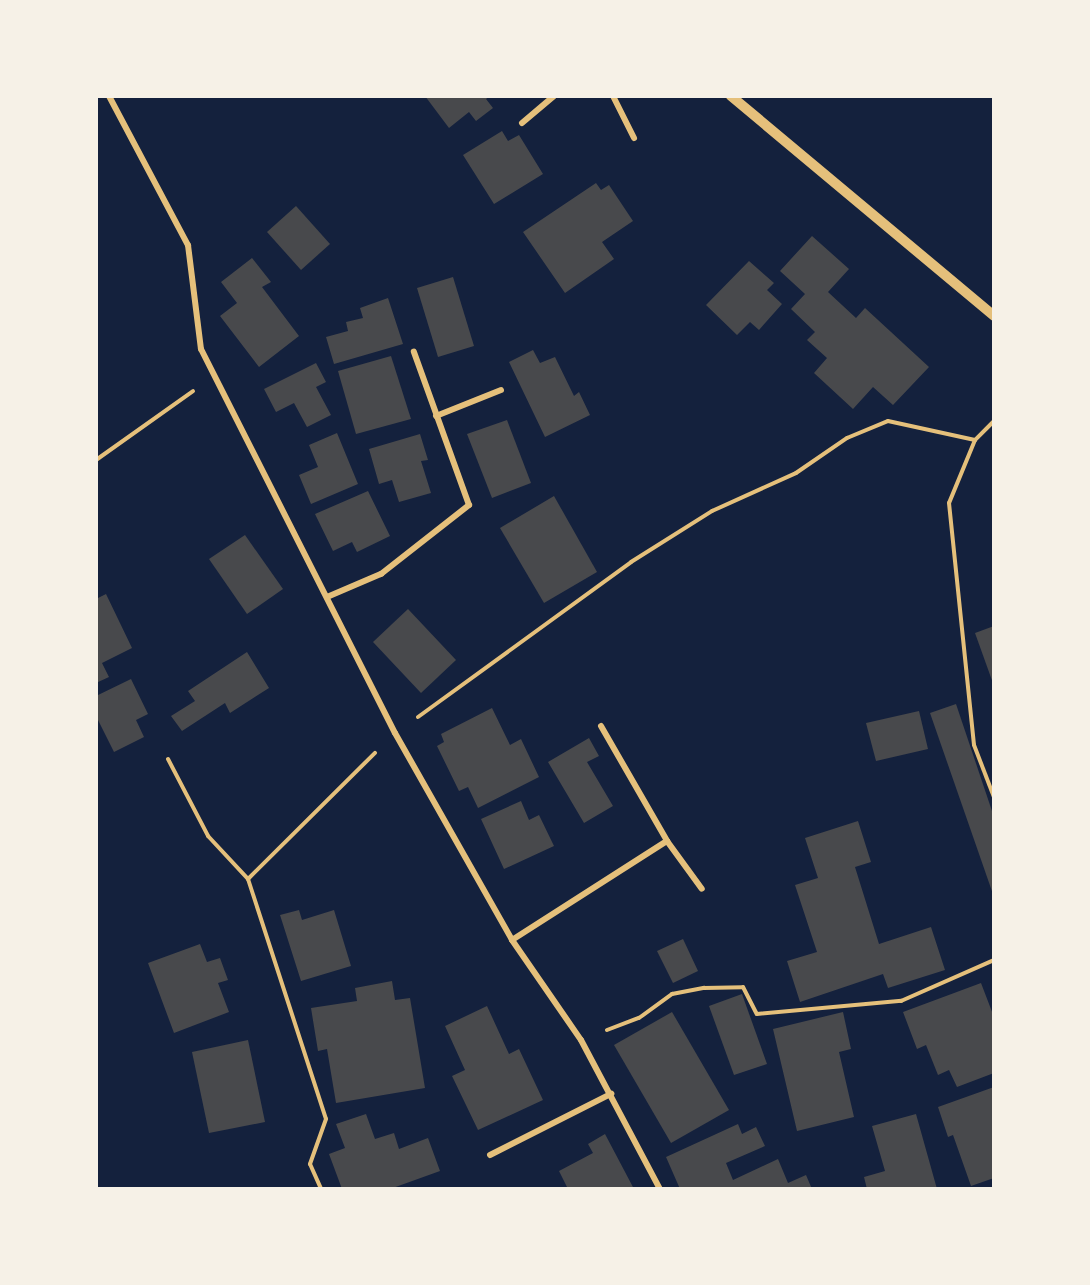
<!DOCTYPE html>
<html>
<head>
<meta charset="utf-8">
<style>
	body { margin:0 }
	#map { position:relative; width:1090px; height:1285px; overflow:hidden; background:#14213d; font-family:Manrope,sans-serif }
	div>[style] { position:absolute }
	.building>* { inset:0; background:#48494c }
	.path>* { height:4px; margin:-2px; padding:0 2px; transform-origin:2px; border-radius:2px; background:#e5c07b }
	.minor>* { height:6px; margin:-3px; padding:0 3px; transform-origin:3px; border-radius:3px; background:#e5c07b }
	.tertiary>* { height:10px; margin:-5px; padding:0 5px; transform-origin:5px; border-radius:5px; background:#e5c07b }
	span { translate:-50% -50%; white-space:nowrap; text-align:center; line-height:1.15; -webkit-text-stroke:5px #f6f1e7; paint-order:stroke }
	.frame { position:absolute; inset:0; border:98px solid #f6f1e7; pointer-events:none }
</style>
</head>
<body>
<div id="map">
	<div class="building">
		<div style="clip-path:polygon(425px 96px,490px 96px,486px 99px,493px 108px,476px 121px,469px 112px,449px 128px)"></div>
		<div style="clip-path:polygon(502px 131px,508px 141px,519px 135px,543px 174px,494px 204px,463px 155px)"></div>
		<div style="clip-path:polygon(596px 183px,601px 190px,609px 185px,633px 221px,602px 242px,614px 259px,565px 293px,523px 232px)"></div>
		<div style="clip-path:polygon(296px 206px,330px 244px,301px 270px,267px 232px)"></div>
		<div style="clip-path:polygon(812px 236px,849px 269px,828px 292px,856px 318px,865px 308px,929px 367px,893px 405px,873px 387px,853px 409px,814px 373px,827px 358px,807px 340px,815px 332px,791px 309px,805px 294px,780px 271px)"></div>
		<div style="clip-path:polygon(252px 258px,271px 282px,262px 287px,299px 336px,259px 367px,220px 316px,237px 303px,221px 282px)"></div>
		<div style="clip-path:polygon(749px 261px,774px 283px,767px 290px,782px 304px,759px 330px,750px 322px,737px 335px,706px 305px)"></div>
		<div style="clip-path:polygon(453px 277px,474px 346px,438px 357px,417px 288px)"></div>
		<div style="clip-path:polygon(388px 298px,403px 344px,334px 364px,326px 337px,348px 331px,346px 322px,363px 318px,360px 308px)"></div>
		<div style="clip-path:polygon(533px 350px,540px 363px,555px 357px,574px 396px,579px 392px,590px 415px,545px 437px,509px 362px)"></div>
		<div style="clip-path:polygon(391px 356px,411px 419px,356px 434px,338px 371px)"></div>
		<div style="clip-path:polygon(316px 363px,326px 382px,316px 387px,331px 415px,307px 427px,294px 403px,276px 412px,264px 389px)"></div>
		<div style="clip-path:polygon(507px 420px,531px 483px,492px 498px,467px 434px)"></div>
		<div style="clip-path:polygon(337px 433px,358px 484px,311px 504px,299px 475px,318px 467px,309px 445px)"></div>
		<div style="clip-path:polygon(420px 434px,428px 460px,421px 461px,431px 493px,399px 502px,392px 480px,379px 484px,369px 449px)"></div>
		<div style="clip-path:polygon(368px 491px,390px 536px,357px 552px,352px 542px,333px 551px,315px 514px)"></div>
		<div style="clip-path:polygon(554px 496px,597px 572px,544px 603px,500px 528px)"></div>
		<div style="clip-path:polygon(245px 535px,283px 589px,247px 614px,209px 559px)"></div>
		<div style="clip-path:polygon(106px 594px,132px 648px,102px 663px,109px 677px,96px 683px,96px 599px)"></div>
		<div style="clip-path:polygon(408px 609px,456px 660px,421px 693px,373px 642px)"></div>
		<div style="clip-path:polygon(994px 626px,994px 686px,975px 633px)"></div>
		<div style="clip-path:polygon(247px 652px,269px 688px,230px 713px,225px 703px,182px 731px,171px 716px,195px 701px,188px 691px)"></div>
		<div style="clip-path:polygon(131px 679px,148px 714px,136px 720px,144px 737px,114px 752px,96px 716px,96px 696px)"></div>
		<div style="clip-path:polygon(956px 704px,994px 817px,994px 897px,930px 713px)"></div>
		<div style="clip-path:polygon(492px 708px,510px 745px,521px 739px,539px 777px,478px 808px,468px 787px,459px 791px,437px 746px,444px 742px,441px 734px)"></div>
		<div style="clip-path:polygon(919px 711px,928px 749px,876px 761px,866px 723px)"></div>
		<div style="clip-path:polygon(589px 738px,599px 756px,587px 762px,613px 806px,584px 823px,548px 762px)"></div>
		<div style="clip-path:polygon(521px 801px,529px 820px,539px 815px,554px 846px,504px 869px,481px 819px)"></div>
		<div style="clip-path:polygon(858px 821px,871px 862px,855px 867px,879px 944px,931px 927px,945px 970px,888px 988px,883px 974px,800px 1002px,787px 961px,817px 952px,795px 885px,818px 878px,805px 838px)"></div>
		<div style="clip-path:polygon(299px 910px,302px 920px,334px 910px,351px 966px,301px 981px,280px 915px)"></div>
		<div style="clip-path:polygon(683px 939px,698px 971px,673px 983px,657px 951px)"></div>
		<div style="clip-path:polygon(200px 944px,207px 962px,220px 958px,228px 980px,218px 983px,229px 1012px,174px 1033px,148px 963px)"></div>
		<div style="clip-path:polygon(392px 981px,395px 1000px,410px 998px,425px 1088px,336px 1103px,327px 1049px,318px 1051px,311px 1008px,357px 1001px,355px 988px)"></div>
		<div style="clip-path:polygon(981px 983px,994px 1017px,994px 1073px,957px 1087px,949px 1070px,938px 1075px,926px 1045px,917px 1049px,903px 1012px)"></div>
		<div style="clip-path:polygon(742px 994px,767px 1064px,734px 1075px,709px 1006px)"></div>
		<div style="clip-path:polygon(487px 1006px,509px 1054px,519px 1049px,543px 1100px,478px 1130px,452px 1076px,465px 1070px,445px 1026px)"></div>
		<div style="clip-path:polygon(672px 1012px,729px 1110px,671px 1143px,614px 1045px)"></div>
		<div style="clip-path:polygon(843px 1012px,851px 1049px,839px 1052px,854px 1117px,797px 1131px,773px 1029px)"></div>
		<div style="clip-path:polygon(248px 1040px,265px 1122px,209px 1133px,192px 1052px)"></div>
		<div style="clip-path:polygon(994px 1087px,994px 1178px,971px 1186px,953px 1135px,948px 1137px,938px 1107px)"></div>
		<div style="clip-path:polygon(366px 1114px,375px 1139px,394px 1133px,399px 1149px,428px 1138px,440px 1171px,390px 1189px,342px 1189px,329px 1154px,345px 1148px,336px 1124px)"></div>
		<div style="clip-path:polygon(916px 1114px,937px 1189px,867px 1189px,864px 1177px,885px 1171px,872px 1126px)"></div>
		<div style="clip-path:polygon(738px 1124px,742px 1134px,756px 1127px,765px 1146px,726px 1163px,733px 1180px,778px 1159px,788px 1183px,806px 1175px,812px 1189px,680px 1189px,666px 1157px)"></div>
		<div style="clip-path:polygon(605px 1134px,634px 1189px,568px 1189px,559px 1171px,593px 1153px,588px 1144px)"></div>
	</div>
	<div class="path">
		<div style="left:994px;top:421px;width:27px;rotate:135deg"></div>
		<div style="left:975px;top:440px;width:68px;rotate:112.4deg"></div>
		<div style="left:949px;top:503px;width:243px;rotate:84.1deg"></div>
		<div style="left:974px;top:745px;width:56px;rotate:69deg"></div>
		<div style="left:96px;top:460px;width:119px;rotate:-35.4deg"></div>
		<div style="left:418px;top:717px;width:263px;rotate:-36deg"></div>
		<div style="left:631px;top:562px;width:96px;rotate:-32.2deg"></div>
		<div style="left:712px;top:511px;width:92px;rotate:-24.3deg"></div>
		<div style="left:796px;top:473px;width:62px;rotate:-34.5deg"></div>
		<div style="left:847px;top:438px;width:44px;rotate:-22.5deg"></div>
		<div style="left:888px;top:421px;width:89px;rotate:12.3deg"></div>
		<div style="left:168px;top:759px;width:87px;rotate:62.5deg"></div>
		<div style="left:208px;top:836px;width:59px;rotate:47.1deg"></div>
		<div style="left:248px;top:879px;width:252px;rotate:72deg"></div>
		<div style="left:326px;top:1119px;width:48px;rotate:109.6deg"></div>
		<div style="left:310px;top:1164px;width:27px;rotate:66deg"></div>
		<div style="left:248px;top:879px;width:179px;rotate:-44.8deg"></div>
		<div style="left:607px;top:1030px;width:34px;rotate:-21deg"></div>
		<div style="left:639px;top:1018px;width:41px;rotate:-36deg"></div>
		<div style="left:672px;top:994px;width:33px;rotate:-11deg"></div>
		<div style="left:704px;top:988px;width:39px;rotate:-1deg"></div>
		<div style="left:743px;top:987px;width:30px;rotate:63deg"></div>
		<div style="left:757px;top:1014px;width:145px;rotate:-5.2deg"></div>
		<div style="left:901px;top:1001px;width:102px;rotate:-23.8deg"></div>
	</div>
	<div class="minor">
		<div style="left:109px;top:96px;width:169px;rotate:62.1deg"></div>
		<div style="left:188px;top:245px;width:105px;rotate:82.9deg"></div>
		<div style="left:201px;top:349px;width:430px;rotate:63.2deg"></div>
		<div style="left:395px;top:733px;width:238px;rotate:60.5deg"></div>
		<div style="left:512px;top:940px;width:121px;rotate:55.4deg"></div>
		<div style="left:581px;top:1040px;width:169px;rotate:62.1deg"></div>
		<div style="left:613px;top:96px;width:47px;rotate:63.4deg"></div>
		<div style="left:522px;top:123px;width:42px;rotate:-40.2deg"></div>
		<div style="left:436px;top:416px;width:70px;rotate:-21.8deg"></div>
		<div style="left:327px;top:597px;width:59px;rotate:-23.1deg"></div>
		<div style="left:381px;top:574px;width:112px;rotate:-38.1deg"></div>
		<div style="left:469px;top:505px;width:163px;rotate:-109.8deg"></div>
		<div style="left:601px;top:726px;width:133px;rotate:60.1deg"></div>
		<div style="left:667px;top:841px;width:59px;rotate:53.9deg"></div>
		<div style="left:512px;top:940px;width:184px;rotate:-32.6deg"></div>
		<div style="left:490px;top:1155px;width:136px;rotate:-26.8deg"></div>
	</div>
	<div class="tertiary">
		<div style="left:731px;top:96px;width:343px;rotate:39.9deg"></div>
	</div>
	<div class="frame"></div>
</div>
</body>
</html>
